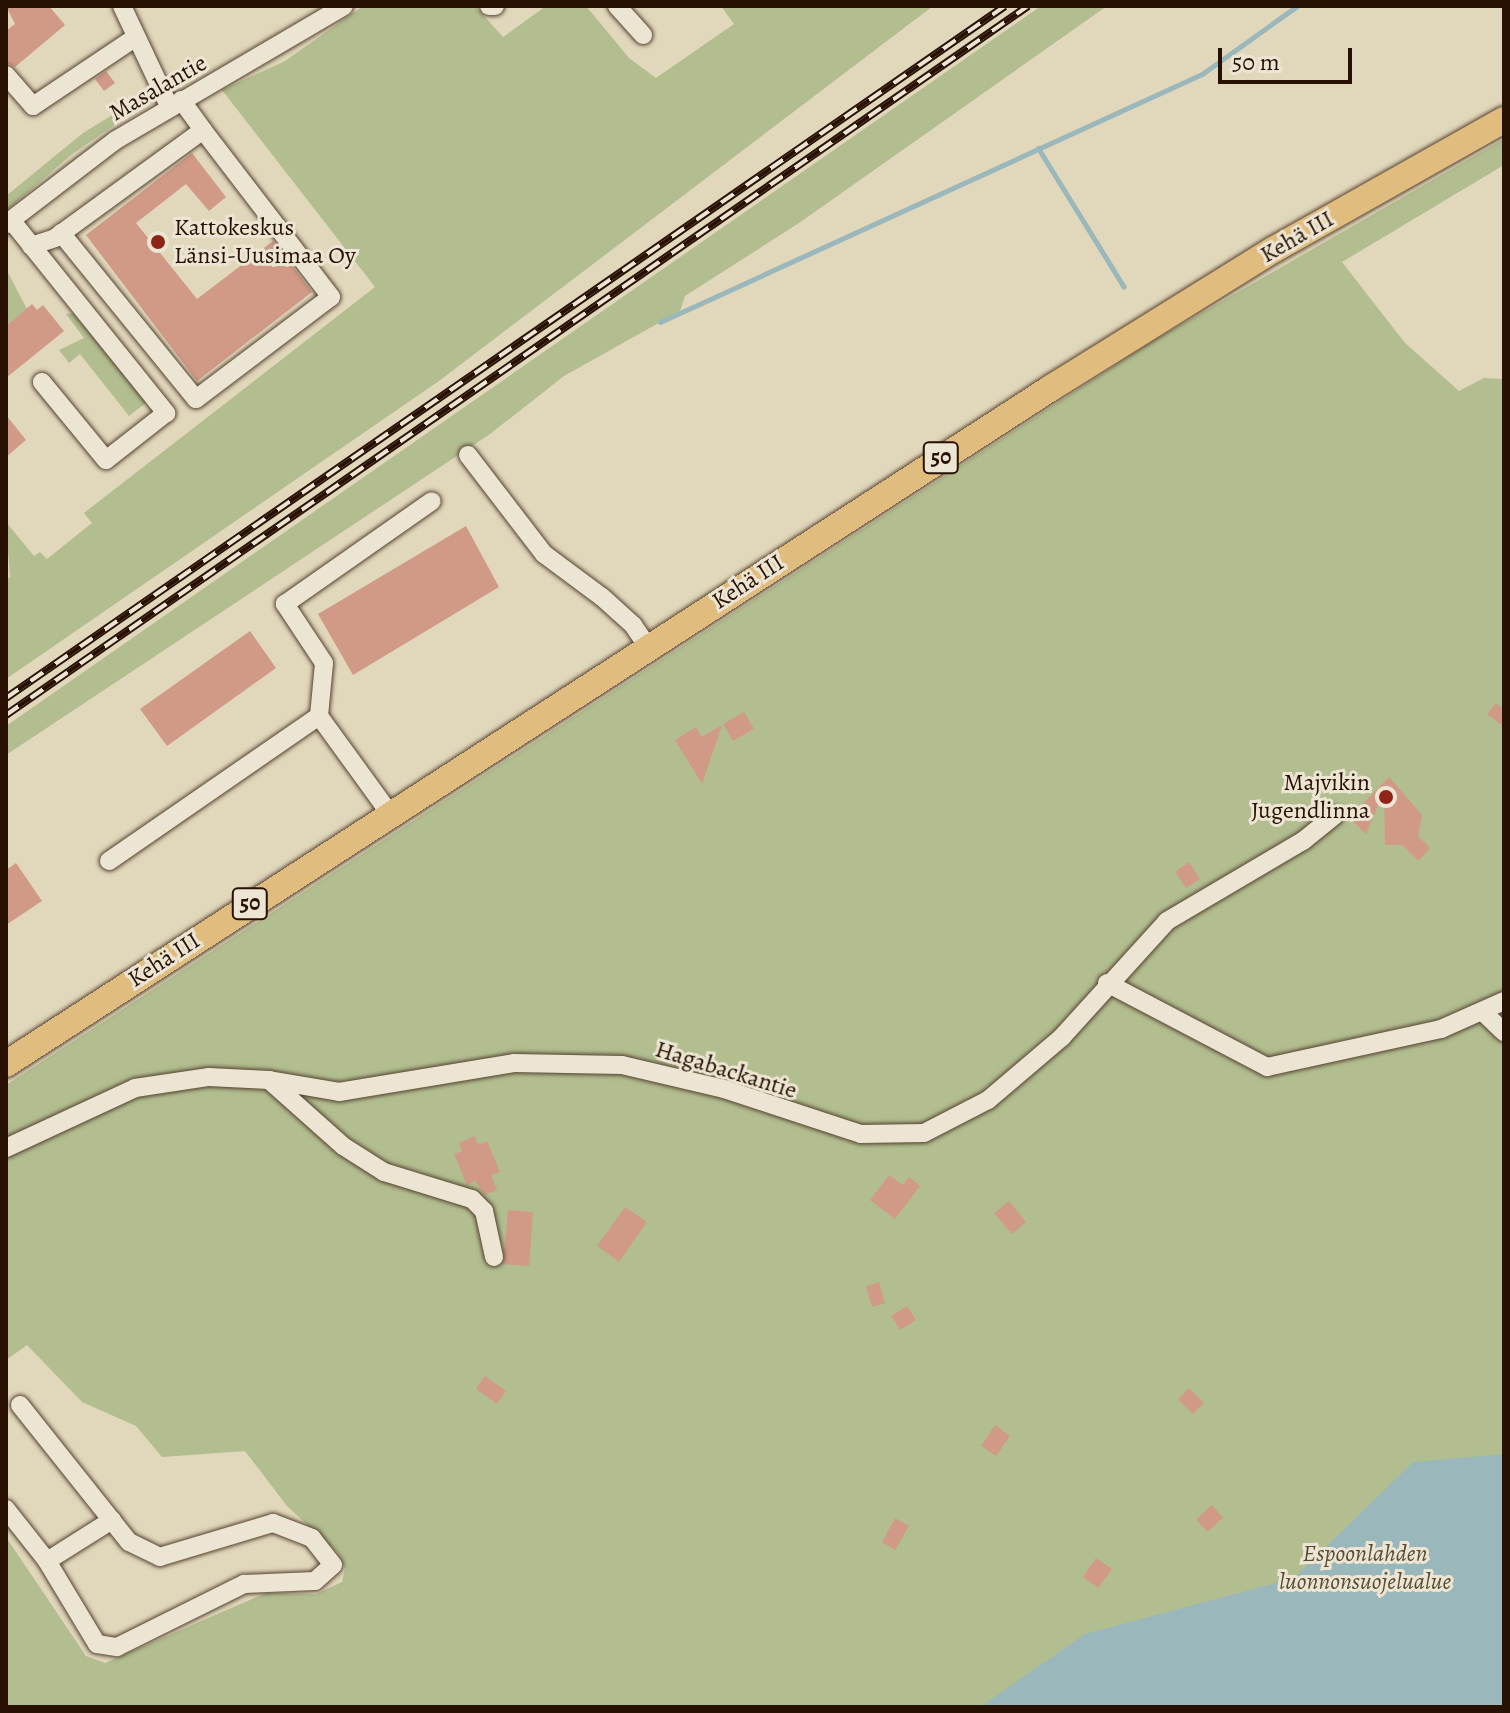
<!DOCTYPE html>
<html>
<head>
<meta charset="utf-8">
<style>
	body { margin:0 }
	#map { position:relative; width:1510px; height:1713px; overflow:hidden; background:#e1d7bb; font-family:Alegreya,serif }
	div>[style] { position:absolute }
	.green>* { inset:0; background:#b2be90 }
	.water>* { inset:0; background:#9ab7bb }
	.stream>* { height:5px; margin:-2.5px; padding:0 2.5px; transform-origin:2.5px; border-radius:2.5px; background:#9ab7bb }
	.building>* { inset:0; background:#d19a87 }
	.roads { filter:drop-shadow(0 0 2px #564230) drop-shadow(0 0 2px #564230) }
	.minor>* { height:18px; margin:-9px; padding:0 9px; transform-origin:9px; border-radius:9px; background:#ece5d3 }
	.highway>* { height:26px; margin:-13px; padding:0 13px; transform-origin:13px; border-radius:13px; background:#e0bc7e }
	.rail>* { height:8px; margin-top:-4px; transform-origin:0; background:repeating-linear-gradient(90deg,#ece5d3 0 15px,#281002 0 30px); box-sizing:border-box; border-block:2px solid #281002 }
	.dots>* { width:22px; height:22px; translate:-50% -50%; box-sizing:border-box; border:4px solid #ece5d3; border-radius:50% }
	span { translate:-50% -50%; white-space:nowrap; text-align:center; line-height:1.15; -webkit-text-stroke:6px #ece5d3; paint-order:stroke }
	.shield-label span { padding:2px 6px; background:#ece5d3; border:2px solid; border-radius:6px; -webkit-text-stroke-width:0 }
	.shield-label { font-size:22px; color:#281002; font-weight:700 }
	.street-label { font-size:24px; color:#281002 }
	.poi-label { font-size:24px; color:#281002 }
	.left { translate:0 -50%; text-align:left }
	.right { translate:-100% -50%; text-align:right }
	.park-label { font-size:24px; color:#584d34; font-style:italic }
	.frame { position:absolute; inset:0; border:8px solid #281002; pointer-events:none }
	.scale { position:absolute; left:1218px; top:48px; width:134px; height:36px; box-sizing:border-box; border:4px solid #281002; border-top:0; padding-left:10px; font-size:24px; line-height:28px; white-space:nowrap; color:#281002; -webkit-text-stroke:6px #ece5d3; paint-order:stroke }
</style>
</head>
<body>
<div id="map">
	<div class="green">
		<div style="clip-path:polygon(363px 6px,475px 6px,503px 37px,546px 6px,586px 6px,629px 58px,656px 78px,734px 24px,721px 6px,933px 6px,439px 381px,6px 679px,6px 581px,10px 577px,6px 522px,34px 556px,40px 552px,47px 559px,92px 523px,84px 513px,375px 287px,222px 90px,285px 61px)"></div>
		<div style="clip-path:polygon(1041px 6px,1107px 6px,799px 223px,685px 296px,680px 311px,564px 376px,490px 434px,6px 755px,6px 726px)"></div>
		<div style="clip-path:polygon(143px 96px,139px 108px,71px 155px,6px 211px,6px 196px,83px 133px)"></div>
		<div style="clip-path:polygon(1504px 139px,1504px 165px,1342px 262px,1405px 343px,1459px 391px,1484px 378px,1504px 379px,1504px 1707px,6px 1707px,6px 1537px,86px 1656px,105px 1663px,266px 1593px,316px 1594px,342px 1582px,345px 1569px,338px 1553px,287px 1506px,245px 1451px,162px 1457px,136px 1426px,82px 1402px,27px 1345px,6px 1360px,6px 1085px,1153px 341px)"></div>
		<div style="clip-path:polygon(6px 269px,27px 309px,6px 326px)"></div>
		<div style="clip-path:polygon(73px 313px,147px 402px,129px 416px,80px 354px,69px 363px,59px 350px,84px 338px,66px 314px)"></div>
	</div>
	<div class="water">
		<div style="clip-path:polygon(1504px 1454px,1504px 1707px,980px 1707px,1085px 1634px,1294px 1578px,1413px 1462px)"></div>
	</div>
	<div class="stream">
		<div style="left:1038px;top:148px;width:163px;rotate:58.3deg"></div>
		<div style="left:660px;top:322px;width:596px;rotate:-24.59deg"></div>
		<div style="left:1202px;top:74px;width:117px;rotate:-35.6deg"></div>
	</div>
	<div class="building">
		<div style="clip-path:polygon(6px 6px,49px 6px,65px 25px,15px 67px,6px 63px,6px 31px,15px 24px)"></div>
		<div style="clip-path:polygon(106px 71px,115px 83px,104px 91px,95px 79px)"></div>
		<div style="clip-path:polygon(192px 153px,226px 197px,209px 211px,186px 184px,136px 223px,197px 299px,273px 241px,312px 292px,197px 381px,86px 235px)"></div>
		<div style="clip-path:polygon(32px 304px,37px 310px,43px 305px,64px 331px,6px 378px,6px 326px)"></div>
		<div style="clip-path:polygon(6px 415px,26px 440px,6px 457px)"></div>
		<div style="clip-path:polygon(466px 526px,499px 587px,353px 675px,318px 614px)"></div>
		<div style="clip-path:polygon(250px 631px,276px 668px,167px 746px,140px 709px)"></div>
		<div style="clip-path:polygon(1496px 703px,1504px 710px,1504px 727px,1487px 714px)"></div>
		<div style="clip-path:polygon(744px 712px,754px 729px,733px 741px,723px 724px)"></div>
		<div style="clip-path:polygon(722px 725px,702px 784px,675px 740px,696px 727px,701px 737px)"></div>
		<div style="clip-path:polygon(1389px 777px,1422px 815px,1418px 836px,1430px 848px,1418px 861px,1402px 845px,1385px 845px,1384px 791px,1366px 834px,1349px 818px)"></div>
		<div style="clip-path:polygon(1189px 862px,1200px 879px,1186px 888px,1175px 872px)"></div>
		<div style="clip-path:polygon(16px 863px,42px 901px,6px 925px,6px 870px)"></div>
		<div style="clip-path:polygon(475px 1136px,478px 1145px,487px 1141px,500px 1172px,491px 1175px,497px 1190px,485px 1195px,475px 1181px,467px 1185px,454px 1154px,462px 1151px,459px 1143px)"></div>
		<div style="clip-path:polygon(889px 1175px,903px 1185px,909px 1177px,920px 1186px,895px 1219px,870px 1200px)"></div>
		<div style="clip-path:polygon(1009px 1201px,1026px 1222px,1012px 1234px,994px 1213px)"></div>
		<div style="clip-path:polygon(625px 1207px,647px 1222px,619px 1262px,597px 1246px)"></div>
		<div style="clip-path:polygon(508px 1210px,533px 1212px,529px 1266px,503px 1264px)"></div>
		<div style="clip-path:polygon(879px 1282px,885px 1303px,872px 1307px,866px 1286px)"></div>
		<div style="clip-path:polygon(907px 1306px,916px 1320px,900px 1330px,891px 1316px)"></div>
		<div style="clip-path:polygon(485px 1376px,506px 1391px,497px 1404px,476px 1389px)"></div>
		<div style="clip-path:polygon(1189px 1388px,1204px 1403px,1193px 1414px,1178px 1399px)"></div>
		<div style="clip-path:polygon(995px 1425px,1010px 1436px,996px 1456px,981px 1446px)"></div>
		<div style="clip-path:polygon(1212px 1505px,1223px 1518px,1207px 1532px,1196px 1519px)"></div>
		<div style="clip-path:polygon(895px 1518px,909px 1526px,895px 1550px,882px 1542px)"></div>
		<div style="clip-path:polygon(1096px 1558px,1112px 1569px,1098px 1588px,1083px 1577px)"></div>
	</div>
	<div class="roads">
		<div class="minor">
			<div style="left:122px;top:6px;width:110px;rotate:64.8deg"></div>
			<div style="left:489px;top:6px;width:6px"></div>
			<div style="left:617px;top:6px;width:39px;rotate:48deg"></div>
			<div style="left:6px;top:75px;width:41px;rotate:48.9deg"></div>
			<div style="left:33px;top:106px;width:124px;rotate:-33.8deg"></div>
			<div style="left:11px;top:220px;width:248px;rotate:51.2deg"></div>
			<div style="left:166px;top:413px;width:76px;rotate:141.9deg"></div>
			<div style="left:106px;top:460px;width:101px;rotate:-129.4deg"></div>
			<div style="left:6px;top:224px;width:138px;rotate:-37.4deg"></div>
			<div style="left:116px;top:140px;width:264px;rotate:-30.4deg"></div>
			<div style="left:61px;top:233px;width:214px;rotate:50.9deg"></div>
			<div style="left:196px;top:399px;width:169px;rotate:-37.1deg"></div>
			<div style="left:331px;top:297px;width:210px;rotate:-127.5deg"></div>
			<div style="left:31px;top:246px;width:25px;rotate:-18deg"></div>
			<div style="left:55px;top:238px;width:183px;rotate:-36.1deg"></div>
			<div style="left:203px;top:130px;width:37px;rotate:-126deg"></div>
			<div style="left:468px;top:455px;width:125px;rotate:52.5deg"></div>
			<div style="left:544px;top:554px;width:72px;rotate:36.6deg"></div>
			<div style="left:602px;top:597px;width:42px;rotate:42.1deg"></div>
			<div style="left:633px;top:625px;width:27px;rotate:56deg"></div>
			<div style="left:319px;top:716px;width:53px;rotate:-84.6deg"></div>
			<div style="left:324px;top:663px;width:71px;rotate:-123.5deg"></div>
			<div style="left:285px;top:604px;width:179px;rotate:-35deg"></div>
			<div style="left:319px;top:716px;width:122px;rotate:54deg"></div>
			<div style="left:109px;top:861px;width:255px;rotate:-34.6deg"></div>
			<div style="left:1107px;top:983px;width:181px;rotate:27.7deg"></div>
			<div style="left:1267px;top:1067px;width:178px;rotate:-12.3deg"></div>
			<div style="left:1441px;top:1029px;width:69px;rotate:-24deg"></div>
			<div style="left:1483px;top:1012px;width:29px;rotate:44deg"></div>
			<div style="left:269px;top:1080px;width:99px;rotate:41.7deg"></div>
			<div style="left:343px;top:1146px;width:49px;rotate:32.4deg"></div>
			<div style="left:384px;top:1172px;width:92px;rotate:17.1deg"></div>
			<div style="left:472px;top:1199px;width:17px;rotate:45deg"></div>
			<div style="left:484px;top:1211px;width:47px;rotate:77.7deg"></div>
			<div style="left:6px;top:1148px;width:142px;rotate:-24.9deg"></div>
			<div style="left:135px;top:1088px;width:75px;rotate:-8.5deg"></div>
			<div style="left:209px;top:1077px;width:60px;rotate:2.9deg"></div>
			<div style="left:269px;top:1080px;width:71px;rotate:9.7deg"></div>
			<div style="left:339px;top:1092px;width:177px;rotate:-9.4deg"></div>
			<div style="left:514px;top:1063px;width:108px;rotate:1.1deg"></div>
			<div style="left:622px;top:1065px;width:105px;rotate:13.2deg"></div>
			<div style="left:724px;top:1089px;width:144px;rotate:18.2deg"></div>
			<div style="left:861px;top:1134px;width:63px;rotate:-0.9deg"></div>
			<div style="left:924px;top:1133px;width:72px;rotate:-27.3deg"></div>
			<div style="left:988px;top:1100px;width:97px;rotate:-40.4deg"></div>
			<div style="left:1062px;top:1037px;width:156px;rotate:-47.8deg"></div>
			<div style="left:1167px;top:921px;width:158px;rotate:-30.5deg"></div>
			<div style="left:1303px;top:841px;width:41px;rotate:-39.1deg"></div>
			<div style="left:6px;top:1509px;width:66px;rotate:51.7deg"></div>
			<div style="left:47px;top:1561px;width:97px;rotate:58.9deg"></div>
			<div style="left:97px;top:1644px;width:20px;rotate:9deg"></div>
			<div style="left:117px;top:1647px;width:142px;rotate:-26.4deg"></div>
			<div style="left:244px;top:1584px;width:71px;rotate:-2.4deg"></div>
			<div style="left:315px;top:1581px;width:24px;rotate:-42deg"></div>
			<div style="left:333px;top:1565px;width:34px;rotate:-128deg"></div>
			<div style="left:312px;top:1538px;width:42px;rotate:-159deg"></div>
			<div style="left:273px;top:1523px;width:118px;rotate:163.3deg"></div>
			<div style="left:160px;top:1557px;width:34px;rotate:-154deg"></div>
			<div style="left:129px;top:1542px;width:175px;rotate:-128.5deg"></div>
			<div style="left:47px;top:1561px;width:77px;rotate:-32.2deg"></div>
		</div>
		<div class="highway">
			<div style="left:6px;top:1064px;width:1245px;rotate:-32.9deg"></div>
			<div style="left:1051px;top:388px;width:261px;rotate:-31.9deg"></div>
			<div style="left:1273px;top:250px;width:265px;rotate:-29.4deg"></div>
		</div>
	</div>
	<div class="rail">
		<div style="left:6px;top:698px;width:1215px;rotate:-34.71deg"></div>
		<div style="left:6px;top:715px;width:1244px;rotate:-34.75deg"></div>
	</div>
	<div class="dots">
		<div style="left:158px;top:242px;background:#8f2418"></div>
		<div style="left:1386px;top:797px;background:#8f2418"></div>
	</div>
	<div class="shield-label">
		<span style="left:941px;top:458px">50</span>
		<span style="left:250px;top:904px">50</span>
	</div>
	<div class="street-label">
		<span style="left:158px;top:88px;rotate:-30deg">Masalantie</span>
		<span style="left:1297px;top:237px;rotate:-30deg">Kehä III</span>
		<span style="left:748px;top:582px;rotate:-33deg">Kehä III</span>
		<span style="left:164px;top:960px;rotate:-33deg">Kehä III</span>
		<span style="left:726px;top:1070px;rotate:17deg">Hagabackantie</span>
	</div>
	<div class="poi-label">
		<span class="left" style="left:174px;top:242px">Kattokeskus<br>Länsi-Uusimaa Oy</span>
		<span class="right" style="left:1370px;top:797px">Majvikin<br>Jugendlinna</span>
	</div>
	<div class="park-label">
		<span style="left:1365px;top:1568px">Espoonlahden<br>luonnonsuojelualue</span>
	</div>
	<div class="frame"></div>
	<div class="scale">50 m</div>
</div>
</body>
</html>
